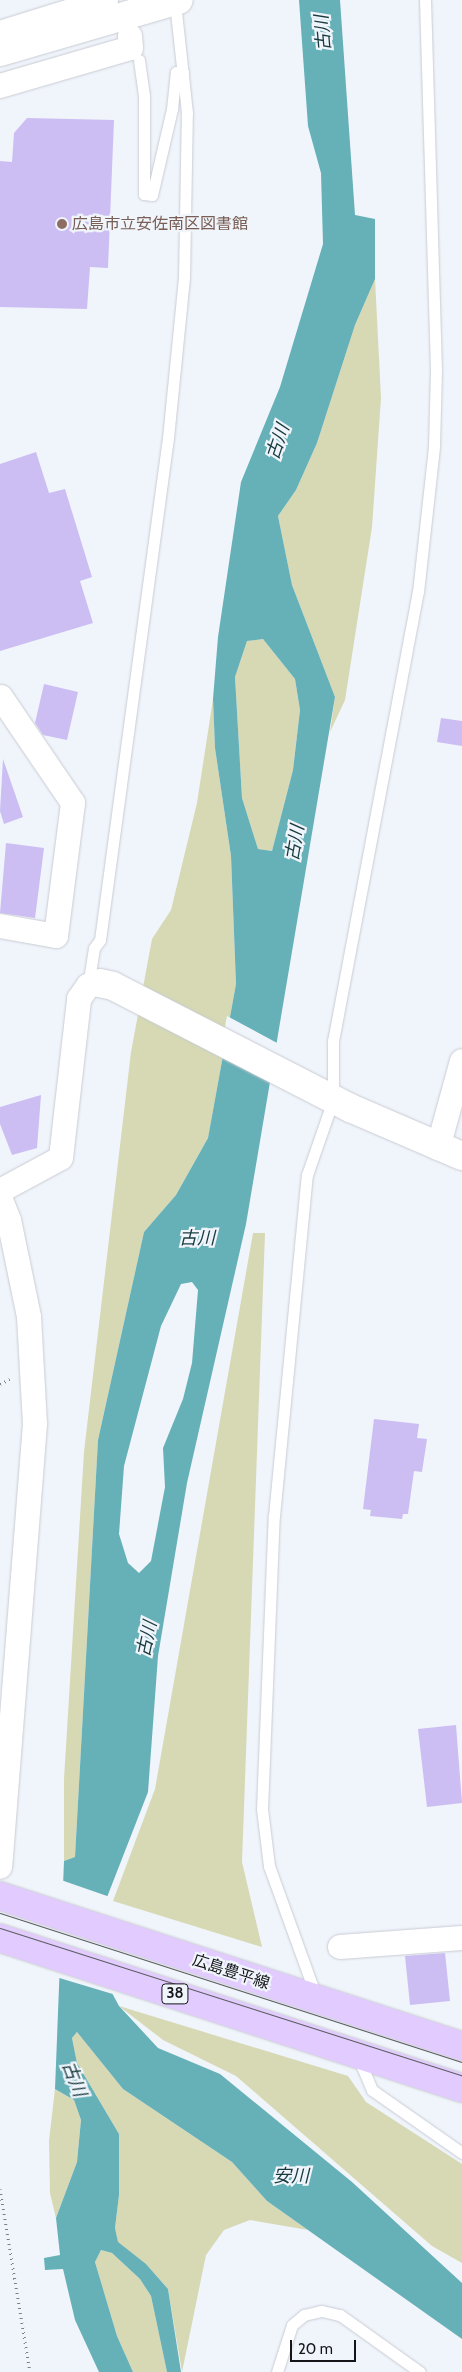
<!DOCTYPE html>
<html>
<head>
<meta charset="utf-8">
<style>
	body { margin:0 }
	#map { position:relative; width:462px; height:2372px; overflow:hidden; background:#f0f4fb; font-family:Cabin,"Noto Sans JP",sans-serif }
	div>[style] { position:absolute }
	.green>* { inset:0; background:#d6d9b4 }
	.water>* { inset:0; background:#66b0b7 }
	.pier>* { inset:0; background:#f0f4fb }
	.building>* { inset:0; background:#ccbef3 }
	.path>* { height:3px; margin-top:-1.5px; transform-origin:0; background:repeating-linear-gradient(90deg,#7d7f84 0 1px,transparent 0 5px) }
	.roads { filter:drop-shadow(0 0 1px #c9ccd3) drop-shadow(0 0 1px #c9ccd3) }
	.service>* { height:11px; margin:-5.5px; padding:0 5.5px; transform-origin:5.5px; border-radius:5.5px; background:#fff }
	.minor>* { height:24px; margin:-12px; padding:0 12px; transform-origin:12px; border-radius:12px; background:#fff }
	.tertiary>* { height:28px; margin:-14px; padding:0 14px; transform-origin:14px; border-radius:14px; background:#fff }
	.primary>* { height:28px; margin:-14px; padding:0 14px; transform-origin:14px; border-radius:14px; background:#e2cbfe }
	.tram>* { height:1px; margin:-0.5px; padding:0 0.5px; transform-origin:0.5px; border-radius:0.5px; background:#5b5d61 }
	.dots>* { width:14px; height:14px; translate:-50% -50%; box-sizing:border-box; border:2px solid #f0f4fb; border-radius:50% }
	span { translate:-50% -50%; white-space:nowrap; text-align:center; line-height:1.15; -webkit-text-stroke:4.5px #f0f4fb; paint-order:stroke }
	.shield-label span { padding:1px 4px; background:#f0f4fb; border:1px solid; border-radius:4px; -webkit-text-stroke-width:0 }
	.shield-label { font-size:15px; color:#141518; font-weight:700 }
	.education-label { font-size:16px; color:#785e54 }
	.left { translate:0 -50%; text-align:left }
	.street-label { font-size:16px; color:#141518 }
	.water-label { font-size:18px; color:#163a3d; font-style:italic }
	.scale { position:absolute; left:290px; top:2340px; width:66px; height:22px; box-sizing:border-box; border:2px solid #141518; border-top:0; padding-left:6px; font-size:15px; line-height:18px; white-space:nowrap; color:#141518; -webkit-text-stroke:4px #f0f4fb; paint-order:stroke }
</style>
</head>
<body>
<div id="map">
	<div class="green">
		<div style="clip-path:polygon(375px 279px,381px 398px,372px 527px,345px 700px,330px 732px,335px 697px,292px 585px,278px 516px,296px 490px,317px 443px,355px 325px)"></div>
		<div style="clip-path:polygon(263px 639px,295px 679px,300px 710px,293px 770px,272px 851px,258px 849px,242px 798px,235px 677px,247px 641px)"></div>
		<div style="clip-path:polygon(213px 699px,215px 748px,231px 856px,236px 984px,208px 1138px,176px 1195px,144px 1232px,98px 1440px,75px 1857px,64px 1861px,64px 1779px,84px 1452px,131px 1052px,152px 939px,171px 910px,197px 803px)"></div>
		<div style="clip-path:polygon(253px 1233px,265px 1233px,242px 1862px,262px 1947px,113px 1901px,155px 1789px)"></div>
		<div style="clip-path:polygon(119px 2006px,348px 2076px,366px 2102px,462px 2164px,462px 2263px,432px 2246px,236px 2076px,163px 2040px)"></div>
		<div style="clip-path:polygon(77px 2032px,123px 2089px,232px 2162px,267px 2201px,308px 2230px,250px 2220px,224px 2230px,206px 2255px,182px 2372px,168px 2289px,146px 2264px,118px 2243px,115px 2228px,119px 2195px,119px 2134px,77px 2063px,72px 2038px)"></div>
		<div style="clip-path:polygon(55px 2089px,74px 2100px,81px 2120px,77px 2162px,56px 2218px,50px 2193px,49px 2141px)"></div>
		<div style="clip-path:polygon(101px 2250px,112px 2253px,140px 2279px,151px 2296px,167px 2372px,133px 2372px,117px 2336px,95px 2262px)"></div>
	</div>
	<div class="water">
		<div style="clip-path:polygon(evenodd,299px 0,340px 0,355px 215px,375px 219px,375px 279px,355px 325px,317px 443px,296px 490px,278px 516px,292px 585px,335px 697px,246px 1224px,187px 1483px,158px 1656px,148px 1792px,95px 1928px,96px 1963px,119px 2006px,158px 2048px,220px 2074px,352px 2182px,462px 2283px,462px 2339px,267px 2201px,232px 2162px,123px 2089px,77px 2032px,72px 2038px,77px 2063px,119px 2134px,119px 2195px,115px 2228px,118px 2242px,146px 2264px,168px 2289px,181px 2372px,167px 2372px,151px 2296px,140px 2279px,112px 2253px,101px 2250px,95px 2262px,117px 2336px,133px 2372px,99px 2372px,75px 2320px,63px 2269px,45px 2270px,44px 2258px,60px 2255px,56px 2218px,77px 2162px,81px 2120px,74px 2100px,55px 2089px,64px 1861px,75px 1857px,98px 1440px,144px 1232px,176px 1195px,208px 1138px,236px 984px,231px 856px,215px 748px,213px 699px,218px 637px,241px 482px,280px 387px,323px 244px,321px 173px,308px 126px,299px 0,263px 639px,295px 679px,300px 710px,293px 770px,272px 851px,258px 849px,242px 798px,235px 677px,247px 641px,263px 639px,299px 0,192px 1282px,198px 1290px,192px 1363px,183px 1399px,163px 1448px,165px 1487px,151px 1561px,139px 1573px,128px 1563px,119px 1534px,124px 1466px,161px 1326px,181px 1284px,192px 1282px)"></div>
	</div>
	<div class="pier">
		<div style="clip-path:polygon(227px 1016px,279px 1044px,273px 1082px,220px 1054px)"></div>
		<div style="clip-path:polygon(61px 1880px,110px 1897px,97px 1929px,99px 1963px,116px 1995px,56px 1977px)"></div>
	</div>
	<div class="building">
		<div style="clip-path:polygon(27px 118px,114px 120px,108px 268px,90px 267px,87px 309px,0 307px,0 161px,12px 162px,14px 133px)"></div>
		<div style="clip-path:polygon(36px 452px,49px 493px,65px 489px,92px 577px,80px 581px,93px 623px,0 651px,0 464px)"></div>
		<div style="clip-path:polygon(44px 684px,78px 692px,67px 740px,43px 735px,35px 723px)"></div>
		<div style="clip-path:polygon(441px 718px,462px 721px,462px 746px,437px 742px)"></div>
		<div style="clip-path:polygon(3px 759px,23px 817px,4px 824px,0 811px)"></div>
		<div style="clip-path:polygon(6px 843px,44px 848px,35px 918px,0 913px)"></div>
		<div style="clip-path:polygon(41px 1095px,37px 1148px,12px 1155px,0 1124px,0 1107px)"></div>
		<div style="clip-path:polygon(374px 1419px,419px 1424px,417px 1438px,427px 1439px,422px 1472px,414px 1471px,408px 1514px,403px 1514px,402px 1519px,370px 1516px,371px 1510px,363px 1509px)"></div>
		<div style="clip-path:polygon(456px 1725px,462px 1803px,427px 1807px,418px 1729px)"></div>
		<div style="clip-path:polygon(445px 1953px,450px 2001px,410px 2005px,405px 1956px)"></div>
	</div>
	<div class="path">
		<div style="left:0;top:1384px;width:11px;rotate:-27deg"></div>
		<div style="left:0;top:2189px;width:185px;rotate:80.7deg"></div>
	</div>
	<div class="roads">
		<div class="service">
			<div style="left:139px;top:60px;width:36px;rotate:82deg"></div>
			<div style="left:144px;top:96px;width:98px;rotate:90deg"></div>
			<div style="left:144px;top:194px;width:8px;rotate:7deg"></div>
			<div style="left:152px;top:195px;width:88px;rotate:-76.9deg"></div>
			<div style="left:172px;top:109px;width:37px;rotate:-84deg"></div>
			<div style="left:176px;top:72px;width:7px"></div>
			<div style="left:88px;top:986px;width:38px;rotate:-81deg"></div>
			<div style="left:94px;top:948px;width:10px;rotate:-53deg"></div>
			<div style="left:100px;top:940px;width:507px;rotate:-82.29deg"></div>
			<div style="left:168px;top:438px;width:161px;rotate:-84.3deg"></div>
			<div style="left:184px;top:278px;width:165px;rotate:-89deg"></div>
			<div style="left:187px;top:113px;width:112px;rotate:-96.2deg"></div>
			<div style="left:316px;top:1996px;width:138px;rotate:-109.9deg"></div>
			<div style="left:269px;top:1866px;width:57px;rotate:-97deg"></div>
			<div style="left:262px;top:1809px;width:293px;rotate:-87.7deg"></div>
			<div style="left:274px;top:1516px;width:343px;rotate:-84.5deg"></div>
			<div style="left:307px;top:1175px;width:79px;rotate:-70.9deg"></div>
			<div style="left:333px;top:1100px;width:59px;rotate:-90deg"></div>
			<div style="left:333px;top:1041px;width:457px;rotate:-79.3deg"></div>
			<div style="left:418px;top:592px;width:147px;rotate:-83.7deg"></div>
			<div style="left:434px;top:446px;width:76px;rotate:-88.5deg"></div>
			<div style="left:436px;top:370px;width:370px;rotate:-91.7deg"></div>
			<div style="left:358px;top:2057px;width:36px;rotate:67deg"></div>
			<div style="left:372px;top:2090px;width:110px;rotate:35deg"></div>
			<div style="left:277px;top:2372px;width:49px;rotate:-72.3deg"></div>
			<div style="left:292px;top:2325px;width:16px;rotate:-40deg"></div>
			<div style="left:304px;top:2315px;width:18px;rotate:-13deg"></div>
			<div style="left:322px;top:2311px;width:18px;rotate:13deg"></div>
			<div style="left:340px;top:2315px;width:98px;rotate:35.5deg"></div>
		</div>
		<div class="minor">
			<div style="left:0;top:33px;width:111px;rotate:-17.3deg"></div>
			<div style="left:0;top:86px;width:136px;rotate:-16.2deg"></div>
			<div style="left:131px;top:48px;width:12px;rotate:-95deg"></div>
			<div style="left:0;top:926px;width:57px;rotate:10.1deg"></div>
			<div style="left:56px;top:936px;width:134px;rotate:-82.7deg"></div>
			<div style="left:73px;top:803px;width:128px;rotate:-124.2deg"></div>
			<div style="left:438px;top:1148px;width:90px;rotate:-74.6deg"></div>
			<div style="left:0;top:1191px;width:69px;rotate:-28.4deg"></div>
			<div style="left:61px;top:1158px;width:160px;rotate:-83.5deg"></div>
			<div style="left:79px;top:999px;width:16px;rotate:-55deg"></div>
			<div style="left:88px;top:986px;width:12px;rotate:-14deg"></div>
			<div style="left:0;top:1197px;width:25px;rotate:69deg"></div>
			<div style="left:9px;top:1220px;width:99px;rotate:78.3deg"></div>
			<div style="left:29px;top:1317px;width:107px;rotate:86.8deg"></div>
			<div style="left:35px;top:1424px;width:444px;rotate:94.5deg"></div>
			<div style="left:340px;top:1947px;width:122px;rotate:-4.2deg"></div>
		</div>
		<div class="tertiary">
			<div style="left:0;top:52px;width:186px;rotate:-16.2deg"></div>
			<div style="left:100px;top:983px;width:13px;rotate:13deg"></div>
			<div style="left:113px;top:986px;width:267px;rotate:27.2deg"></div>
			<div style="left:350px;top:1108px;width:122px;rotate:23.2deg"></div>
		</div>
		<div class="primary">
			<div style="left:0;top:1896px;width:486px;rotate:18deg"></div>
			<div style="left:0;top:1938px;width:486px;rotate:18deg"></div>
		</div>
	</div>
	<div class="tram">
		<div style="left:0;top:1913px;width:485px;rotate:17.9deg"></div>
		<div style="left:0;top:1928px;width:485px;rotate:17.7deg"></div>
	</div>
	<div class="dots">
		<div style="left:62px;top:224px;background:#8d6e63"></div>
	</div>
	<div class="shield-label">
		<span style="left:175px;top:1994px">38</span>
	</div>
	<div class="education-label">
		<span class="left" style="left:72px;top:224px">広島市立安佐南区図書館</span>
	</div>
	<div class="street-label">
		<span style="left:231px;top:1972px;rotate:18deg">広島豊平線</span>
	</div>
	<div class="water-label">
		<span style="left:323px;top:33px;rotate:-95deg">古川</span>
		<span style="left:278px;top:442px;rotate:-71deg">古川</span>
		<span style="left:295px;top:843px;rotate:-80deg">古川</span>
		<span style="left:197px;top:1238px">古川</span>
		<span style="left:147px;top:1639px;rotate:-78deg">古川</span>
		<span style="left:74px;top:2079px;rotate:69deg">古川</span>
		<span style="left:291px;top:2176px">安川</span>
	</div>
	<div class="scale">20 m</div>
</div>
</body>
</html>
